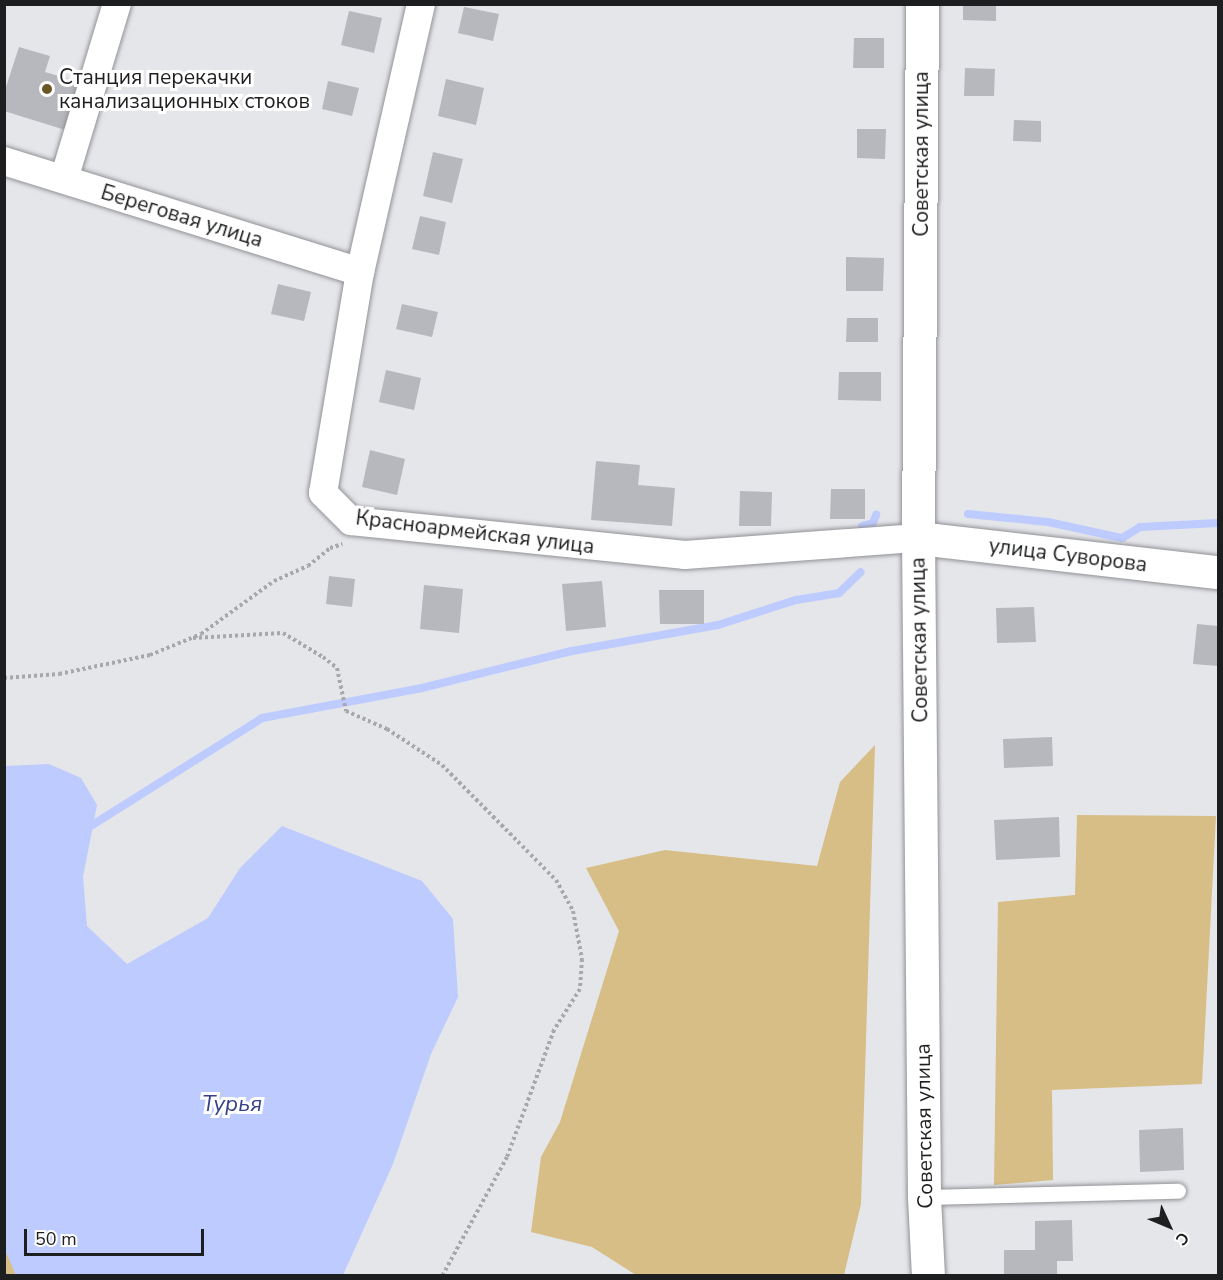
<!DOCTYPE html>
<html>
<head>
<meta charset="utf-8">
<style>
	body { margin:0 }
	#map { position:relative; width:1223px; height:1280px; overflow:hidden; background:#e5e6ea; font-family:"Nunito Sans",sans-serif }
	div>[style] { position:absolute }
	.green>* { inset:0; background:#d7bd86 }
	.water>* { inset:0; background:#bdcbfe }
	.stream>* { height:8px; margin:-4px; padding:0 4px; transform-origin:4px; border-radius:4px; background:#bdcbfe }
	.building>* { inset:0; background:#b7b8bd }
	.path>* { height:4px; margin-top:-2px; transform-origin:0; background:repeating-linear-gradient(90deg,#a7a8ab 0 3px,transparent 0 6px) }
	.roads { filter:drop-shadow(0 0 2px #919296) drop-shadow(0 0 2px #919296) }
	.service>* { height:15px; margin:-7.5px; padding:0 7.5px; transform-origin:7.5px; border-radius:7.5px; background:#fff }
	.minor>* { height:28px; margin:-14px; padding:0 14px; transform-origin:14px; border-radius:14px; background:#fff }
	.tertiary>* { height:33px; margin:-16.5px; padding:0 16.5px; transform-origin:16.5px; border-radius:16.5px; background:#fff }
	.secondary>* { height:33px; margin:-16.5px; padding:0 16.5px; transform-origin:16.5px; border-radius:16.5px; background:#fff }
	.dots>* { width:16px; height:16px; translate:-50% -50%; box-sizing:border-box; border:3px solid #fff; border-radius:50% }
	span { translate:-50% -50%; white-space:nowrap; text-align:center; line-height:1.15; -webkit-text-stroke:6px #fff; paint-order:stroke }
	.poi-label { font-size:21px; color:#1d1e1f }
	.left { translate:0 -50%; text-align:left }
	.street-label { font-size:21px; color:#1d1e1f }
	.water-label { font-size:22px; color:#35418a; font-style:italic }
	.frame { position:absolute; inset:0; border:6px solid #1d1e1f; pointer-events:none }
	.north { position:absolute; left:1139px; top:1196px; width:60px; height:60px; -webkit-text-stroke:4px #fff; paint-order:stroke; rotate:134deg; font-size:16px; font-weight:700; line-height:24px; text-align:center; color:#1d1e1f }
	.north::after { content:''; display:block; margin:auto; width:21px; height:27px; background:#1d1e1f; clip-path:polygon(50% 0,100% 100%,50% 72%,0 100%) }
	.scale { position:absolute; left:24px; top:1229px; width:180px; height:27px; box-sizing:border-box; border:3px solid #1d1e1f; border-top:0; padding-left:8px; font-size:18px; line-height:21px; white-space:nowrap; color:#1d1e1f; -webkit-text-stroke:4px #fff; paint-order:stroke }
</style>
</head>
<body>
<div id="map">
	<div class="green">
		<div style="clip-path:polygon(875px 745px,861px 1204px,844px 1275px,636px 1275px,592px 1247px,531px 1232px,541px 1157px,560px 1122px,619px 931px,586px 868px,665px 850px,817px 866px,840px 782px)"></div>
		<div style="clip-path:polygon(1077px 815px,1216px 816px,1202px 1084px,1052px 1090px,1053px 1180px,994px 1185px,998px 902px,1075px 895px)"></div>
		<div style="clip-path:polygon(5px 1248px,16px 1275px,5px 1275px)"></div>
	</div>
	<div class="water">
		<div style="clip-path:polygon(49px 764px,81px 778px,97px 805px,83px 877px,87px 926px,127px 964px,208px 918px,240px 868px,282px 826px,422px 881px,453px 919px,458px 997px,431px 1054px,393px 1164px,343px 1275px,16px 1275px,4px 1248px,5px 766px)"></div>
	</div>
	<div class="stream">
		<div style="left:968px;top:514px;width:80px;rotate:5.7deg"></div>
		<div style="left:1048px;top:522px;width:76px;rotate:12.2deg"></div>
		<div style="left:1122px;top:538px;width:21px;rotate:-31deg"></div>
		<div style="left:1140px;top:527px;width:78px;rotate:-2.9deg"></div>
		<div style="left:862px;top:526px;width:11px;rotate:-15deg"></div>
		<div style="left:873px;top:523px;width:9px;rotate:-69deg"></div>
		<div style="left:86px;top:829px;width:208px;rotate:-32.2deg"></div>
		<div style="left:262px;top:718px;width:163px;rotate:-10.6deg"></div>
		<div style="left:422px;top:688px;width:154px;rotate:-13.9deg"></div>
		<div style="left:572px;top:651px;width:148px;rotate:-10.1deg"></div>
		<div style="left:718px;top:625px;width:82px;rotate:-17.8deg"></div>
		<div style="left:796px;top:600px;width:44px;rotate:-9.2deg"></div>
		<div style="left:839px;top:593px;width:30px;rotate:-44deg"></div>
	</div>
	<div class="building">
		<div style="clip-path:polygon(963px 4px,996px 4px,996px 21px,963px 20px)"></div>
		<div style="clip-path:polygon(464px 7px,499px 14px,493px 41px,458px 33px)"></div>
		<div style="clip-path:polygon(349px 11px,382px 18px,374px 53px,341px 45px)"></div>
		<div style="clip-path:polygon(854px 38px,884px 38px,884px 68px,853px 68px)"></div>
		<div style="clip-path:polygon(19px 47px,50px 56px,45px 72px,90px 85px,75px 133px,4px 111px,4px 93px)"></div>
		<div style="clip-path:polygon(965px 68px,995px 69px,994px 96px,964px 96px)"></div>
		<div style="clip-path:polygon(446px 79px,484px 88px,476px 125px,438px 116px)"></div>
		<div style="clip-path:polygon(328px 81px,359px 88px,352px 116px,322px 109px)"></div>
		<div style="clip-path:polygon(1014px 120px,1041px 121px,1041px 142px,1013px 141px)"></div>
		<div style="clip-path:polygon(857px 129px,886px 129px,885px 159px,857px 158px)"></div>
		<div style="clip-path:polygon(433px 152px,463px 159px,452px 203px,423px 196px)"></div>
		<div style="clip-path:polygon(420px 216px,446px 222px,439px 255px,412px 249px)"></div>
		<div style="clip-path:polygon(846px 257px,884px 258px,883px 291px,846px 291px)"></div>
		<div style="clip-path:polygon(278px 284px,311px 292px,304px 321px,271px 314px)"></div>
		<div style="clip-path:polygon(402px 304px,438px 312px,432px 337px,396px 329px)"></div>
		<div style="clip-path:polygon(847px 318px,878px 318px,878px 342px,846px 342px)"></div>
		<div style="clip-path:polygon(386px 370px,421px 378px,414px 410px,379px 402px)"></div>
		<div style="clip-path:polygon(839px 372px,881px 372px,881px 401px,838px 400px)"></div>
		<div style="clip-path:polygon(370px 450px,405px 459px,397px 495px,362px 487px)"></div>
		<div style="clip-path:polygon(596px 461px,640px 465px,638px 485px,675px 488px,672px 526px,591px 520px)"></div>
		<div style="clip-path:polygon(831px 489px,865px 489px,865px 519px,830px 519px)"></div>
		<div style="clip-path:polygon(740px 491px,772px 492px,771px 526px,739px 526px)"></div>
		<div style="clip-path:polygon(329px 576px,355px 579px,352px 607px,326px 604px)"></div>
		<div style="clip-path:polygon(602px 581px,606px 627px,566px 631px,562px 584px)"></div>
		<div style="clip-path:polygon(424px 585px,463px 589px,459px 633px,420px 629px)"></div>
		<div style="clip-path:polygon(659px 590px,704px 590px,704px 624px,660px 624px)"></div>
		<div style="clip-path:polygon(1034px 607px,1036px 642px,997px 643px,996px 608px)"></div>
		<div style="clip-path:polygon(1197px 624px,1218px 626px,1218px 666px,1193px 664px)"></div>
		<div style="clip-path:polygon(1052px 737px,1053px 766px,1004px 768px,1003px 739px)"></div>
		<div style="clip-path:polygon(1059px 817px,1060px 857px,996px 860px,994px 820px)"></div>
		<div style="clip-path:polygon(1183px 1128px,1184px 1170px,1140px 1172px,1139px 1130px)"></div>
		<div style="clip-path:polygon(1072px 1220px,1073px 1261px,1057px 1261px,1057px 1276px,1004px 1276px,1004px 1250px,1035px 1250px,1035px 1221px)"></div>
	</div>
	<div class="path">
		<div style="left:193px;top:638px;width:90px;rotate:-3.2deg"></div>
		<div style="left:283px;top:633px;width:47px;rotate:31deg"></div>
		<div style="left:323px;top:657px;width:18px;rotate:38deg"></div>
		<div style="left:337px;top:668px;width:44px;rotate:78.2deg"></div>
		<div style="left:346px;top:711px;width:45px;rotate:23.7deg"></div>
		<div style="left:387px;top:729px;width:66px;rotate:33.2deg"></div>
		<div style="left:442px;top:765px;width:162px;rotate:45.3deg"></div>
		<div style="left:556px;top:880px;width:35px;rotate:61deg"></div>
		<div style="left:573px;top:911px;width:49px;rotate:79.4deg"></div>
		<div style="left:582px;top:959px;width:30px;rotate:94deg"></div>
		<div style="left:580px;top:989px;width:49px;rotate:122.4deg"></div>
		<div style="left:554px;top:1030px;width:135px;rotate:110.3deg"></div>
		<div style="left:507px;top:1157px;width:136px;rotate:118.6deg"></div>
		<div style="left:4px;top:678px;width:55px;rotate:-4.2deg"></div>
		<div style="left:59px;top:674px;width:93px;rotate:-11.8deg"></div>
		<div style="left:150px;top:655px;width:55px;rotate:-22.4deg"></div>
		<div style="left:201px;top:634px;width:90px;rotate:-36deg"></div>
		<div style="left:274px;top:581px;width:37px;rotate:-24deg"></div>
		<div style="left:308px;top:566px;width:28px;rotate:-39deg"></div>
		<div style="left:330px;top:548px;width:13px;rotate:-18deg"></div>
	</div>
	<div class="roads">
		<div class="service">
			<div style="left:924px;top:1197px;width:254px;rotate:-1.4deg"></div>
		</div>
		<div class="minor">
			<div style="left:421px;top:4px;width:275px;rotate:102.8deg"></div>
			<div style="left:360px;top:272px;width:224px;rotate:99.5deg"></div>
			<div style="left:323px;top:493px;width:40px;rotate:45deg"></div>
			<div style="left:351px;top:521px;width:336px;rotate:5.8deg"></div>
			<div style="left:685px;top:555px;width:234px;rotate:-4.2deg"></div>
			<div style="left:4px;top:161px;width:373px;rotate:17.3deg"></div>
			<div style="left:64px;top:179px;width:183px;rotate:-73.2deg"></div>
		</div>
		<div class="tertiary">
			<div style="left:918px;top:538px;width:534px;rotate:-89.57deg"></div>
		</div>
		<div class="secondary">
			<div style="left:928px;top:1276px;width:79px;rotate:-92.9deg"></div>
			<div style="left:924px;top:1197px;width:659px;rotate:-90.52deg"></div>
			<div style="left:918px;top:538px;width:302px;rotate:6.5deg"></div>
		</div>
	</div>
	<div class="dots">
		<div style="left:47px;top:89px;background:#6b5625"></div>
	</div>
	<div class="poi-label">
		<span class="left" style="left:59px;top:89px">Станция перекачки<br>канализационных стоков</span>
	</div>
	<div class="street-label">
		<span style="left:921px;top:154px;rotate:-90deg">Советская улица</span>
		<span style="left:182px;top:216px;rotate:17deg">Береговая улица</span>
		<span style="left:475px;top:532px;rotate:7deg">Красноармейская улица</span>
		<span style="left:1068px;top:555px;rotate:7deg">улица Суворова</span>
		<span style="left:919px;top:640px;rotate:-91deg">Советская улица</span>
		<span style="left:924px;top:1126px;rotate:-91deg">Советская улица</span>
	</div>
	<div class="water-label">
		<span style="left:232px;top:1105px">Турья</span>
	</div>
	<div class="frame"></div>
	<div class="north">С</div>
	<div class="scale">50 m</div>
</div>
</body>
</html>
